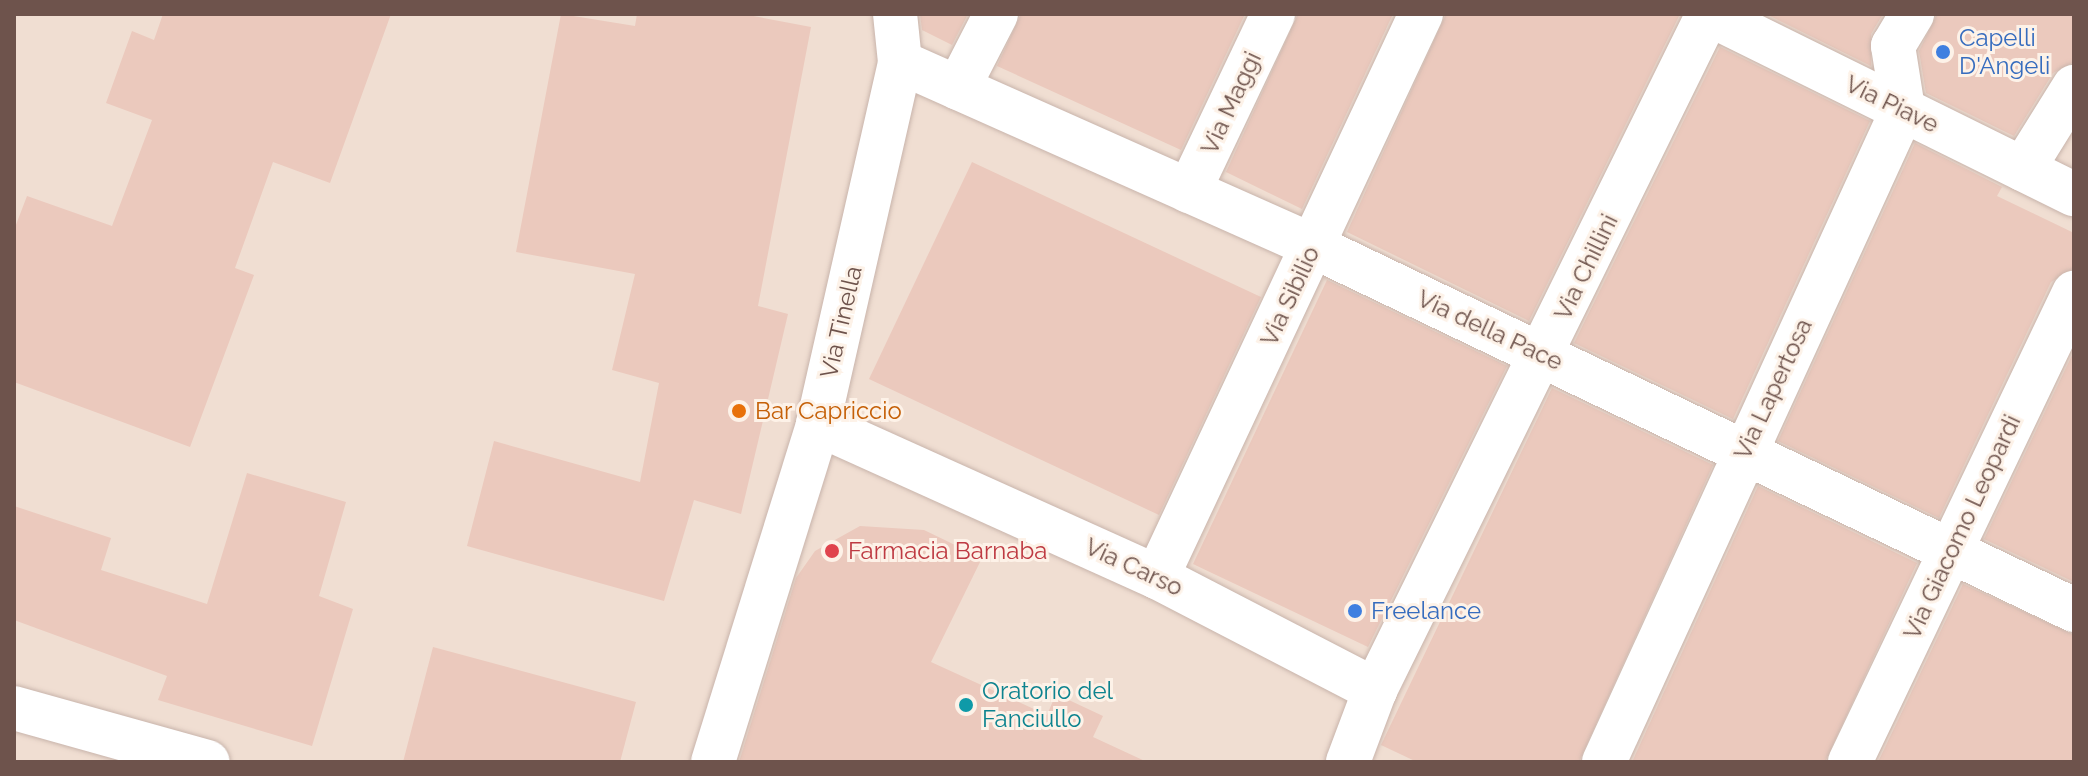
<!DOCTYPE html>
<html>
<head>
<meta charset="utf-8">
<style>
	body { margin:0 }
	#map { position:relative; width:2088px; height:776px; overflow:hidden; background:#f9ede2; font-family:Raleway,sans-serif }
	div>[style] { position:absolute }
	.residential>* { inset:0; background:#f0ded2 }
	.building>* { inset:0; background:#ebc9bd }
	.roads { filter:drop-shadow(0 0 2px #c8b4ab) drop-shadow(0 0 2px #c8b4ab) }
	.street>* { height:44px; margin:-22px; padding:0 22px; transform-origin:22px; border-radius:22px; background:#fff }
	.dots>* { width:22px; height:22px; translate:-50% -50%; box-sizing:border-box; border:4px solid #fdf2e8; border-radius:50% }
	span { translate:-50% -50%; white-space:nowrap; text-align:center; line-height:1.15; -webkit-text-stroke:6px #fdf2e8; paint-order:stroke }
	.shop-label { font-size:24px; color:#366cbe }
	.left { translate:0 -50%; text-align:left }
	.street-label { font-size:24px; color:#6e534c }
	.food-label { font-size:24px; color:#c56008 }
	.health-label { font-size:24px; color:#be3a42 }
	.culture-label { font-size:24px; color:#0d838f }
	.frame { position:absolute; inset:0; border:16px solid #6e534c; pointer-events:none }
</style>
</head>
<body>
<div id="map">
	<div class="residential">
		<div style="clip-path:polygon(14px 14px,2074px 14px,2074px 762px,14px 762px)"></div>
	</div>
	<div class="building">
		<div style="clip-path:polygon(163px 14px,391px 14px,330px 183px,273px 162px,235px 268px,254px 275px,190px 447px,14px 382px,14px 230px,27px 196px,112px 226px,152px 120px,106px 103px,132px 31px,154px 40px)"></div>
		<div style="clip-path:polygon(561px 14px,635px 26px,637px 14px,743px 14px,811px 27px,758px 306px,788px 314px,741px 514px,694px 500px,664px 601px,467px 546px,494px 441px,640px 482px,659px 383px,612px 370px,635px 274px,516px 252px)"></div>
		<div style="clip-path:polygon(920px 14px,968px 14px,952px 45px,922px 30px)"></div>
		<div style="clip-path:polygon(1021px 14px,1245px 14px,1181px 150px,997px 66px)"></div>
		<div style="clip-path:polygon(1298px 14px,1393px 14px,1302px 209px,1226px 172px)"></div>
		<div style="clip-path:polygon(1446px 14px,1680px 14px,1529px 321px,1347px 232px)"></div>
		<div style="clip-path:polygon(1766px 14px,1883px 14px,1871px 34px,1871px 66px)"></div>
		<div style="clip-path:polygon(1937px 14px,2074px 14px,2074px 62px,2053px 73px,2014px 136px,1926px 93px,1919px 51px)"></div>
		<div style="clip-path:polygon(1720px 47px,1870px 121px,1733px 419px,1574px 343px)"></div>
		<div style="clip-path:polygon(1915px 143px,2002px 187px,1997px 196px,2074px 233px,2074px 268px,2051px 282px,1939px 518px,1778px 441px)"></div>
		<div style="clip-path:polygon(972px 162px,1261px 297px,1159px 515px,869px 379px)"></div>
		<div style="clip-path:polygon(1327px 280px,1507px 366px,1368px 647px,1193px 564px)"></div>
		<div style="clip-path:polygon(2074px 351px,2074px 582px,1984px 539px)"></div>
		<div style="clip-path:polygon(1552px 388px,1713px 465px,1579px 762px,1417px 762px,1381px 745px)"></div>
		<div style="clip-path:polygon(247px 473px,346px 502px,319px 596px,353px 609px,312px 746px,158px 700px,167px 676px,14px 620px,14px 506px,111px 538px,101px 570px,207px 604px)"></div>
		<div style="clip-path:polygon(1758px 486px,1917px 563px,1825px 762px,1632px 762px)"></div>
		<div style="clip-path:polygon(860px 526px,924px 530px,982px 558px,931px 662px,1047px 715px,1056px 694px,1103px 716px,1093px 737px,1147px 762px,739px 762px,796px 578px,815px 551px)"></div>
		<div style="clip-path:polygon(1963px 584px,2074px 635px,2074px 762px,1878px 762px)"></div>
		<div style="clip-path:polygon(433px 647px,636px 702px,620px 762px,403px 762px)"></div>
	</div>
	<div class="roads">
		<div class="street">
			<div style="left:1709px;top:14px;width:407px;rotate:26.3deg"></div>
			<div style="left:900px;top:62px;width:452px;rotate:24deg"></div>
			<div style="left:1313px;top:246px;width:844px;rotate:25.56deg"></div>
			<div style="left:958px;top:88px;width:83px;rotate:-62.8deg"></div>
			<div style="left:2023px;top:169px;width:97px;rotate:-58.1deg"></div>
			<div style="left:1189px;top:191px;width:196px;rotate:-64.6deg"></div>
			<div style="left:818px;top:424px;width:372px;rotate:24.3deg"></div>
			<div style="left:1157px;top:577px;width:246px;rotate:27.4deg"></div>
			<div style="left:1375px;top:690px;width:77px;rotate:110.6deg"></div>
			<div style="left:1157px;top:577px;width:622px;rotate:-64.88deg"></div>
			<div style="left:1375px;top:690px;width:754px;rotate:-63.77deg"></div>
			<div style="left:14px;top:708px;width:201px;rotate:15.6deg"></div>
			<div style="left:713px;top:762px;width:354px;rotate:-72.7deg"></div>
			<div style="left:818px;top:424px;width:371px;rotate:-77.2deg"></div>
			<div style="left:900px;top:62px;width:48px;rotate:-95.9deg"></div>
			<div style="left:1604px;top:762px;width:718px;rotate:-65.4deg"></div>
			<div style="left:1903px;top:109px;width:64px;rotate:-99deg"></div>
			<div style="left:1893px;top:46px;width:37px;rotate:-59deg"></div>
			<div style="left:1850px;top:762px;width:520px;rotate:-64.47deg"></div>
		</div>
	</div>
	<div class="dots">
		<div style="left:1943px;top:52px;background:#3f7fe0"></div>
		<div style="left:739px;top:411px;background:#e8710a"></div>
		<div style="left:832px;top:551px;background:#e0444e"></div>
		<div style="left:1355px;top:611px;background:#3f7fe0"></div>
		<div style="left:966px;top:705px;background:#0f9aa8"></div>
	</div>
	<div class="shop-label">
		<span class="left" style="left:1959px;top:52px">Capelli<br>D'Angeli</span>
		<span class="left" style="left:1371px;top:611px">Freelance</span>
	</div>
	<div class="street-label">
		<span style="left:1231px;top:103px;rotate:-65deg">Via Maggi</span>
		<span style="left:1892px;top:104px;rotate:26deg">Via Piave</span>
		<span style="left:1586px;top:267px;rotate:-64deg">Via Chillini</span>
		<span style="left:1290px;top:296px;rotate:-65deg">Via Sibilio</span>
		<span style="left:841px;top:322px;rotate:-77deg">Via Tinella</span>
		<span style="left:1490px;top:330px;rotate:25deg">Via della Pace</span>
		<span style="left:1773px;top:389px;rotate:-65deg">Via Lapertosa</span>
		<span style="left:1962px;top:527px;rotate:-65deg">Via Giacomo Leopardi</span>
		<span style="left:1134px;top:567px;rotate:25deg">Via Carso</span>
	</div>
	<div class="food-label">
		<span class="left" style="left:755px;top:411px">Bar Capriccio</span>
	</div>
	<div class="health-label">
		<span class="left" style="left:848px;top:551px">Farmacia Barnaba</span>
	</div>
	<div class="culture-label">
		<span class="left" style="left:982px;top:705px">Oratorio del<br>Fanciullo</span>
	</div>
	<div class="frame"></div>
</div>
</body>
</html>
